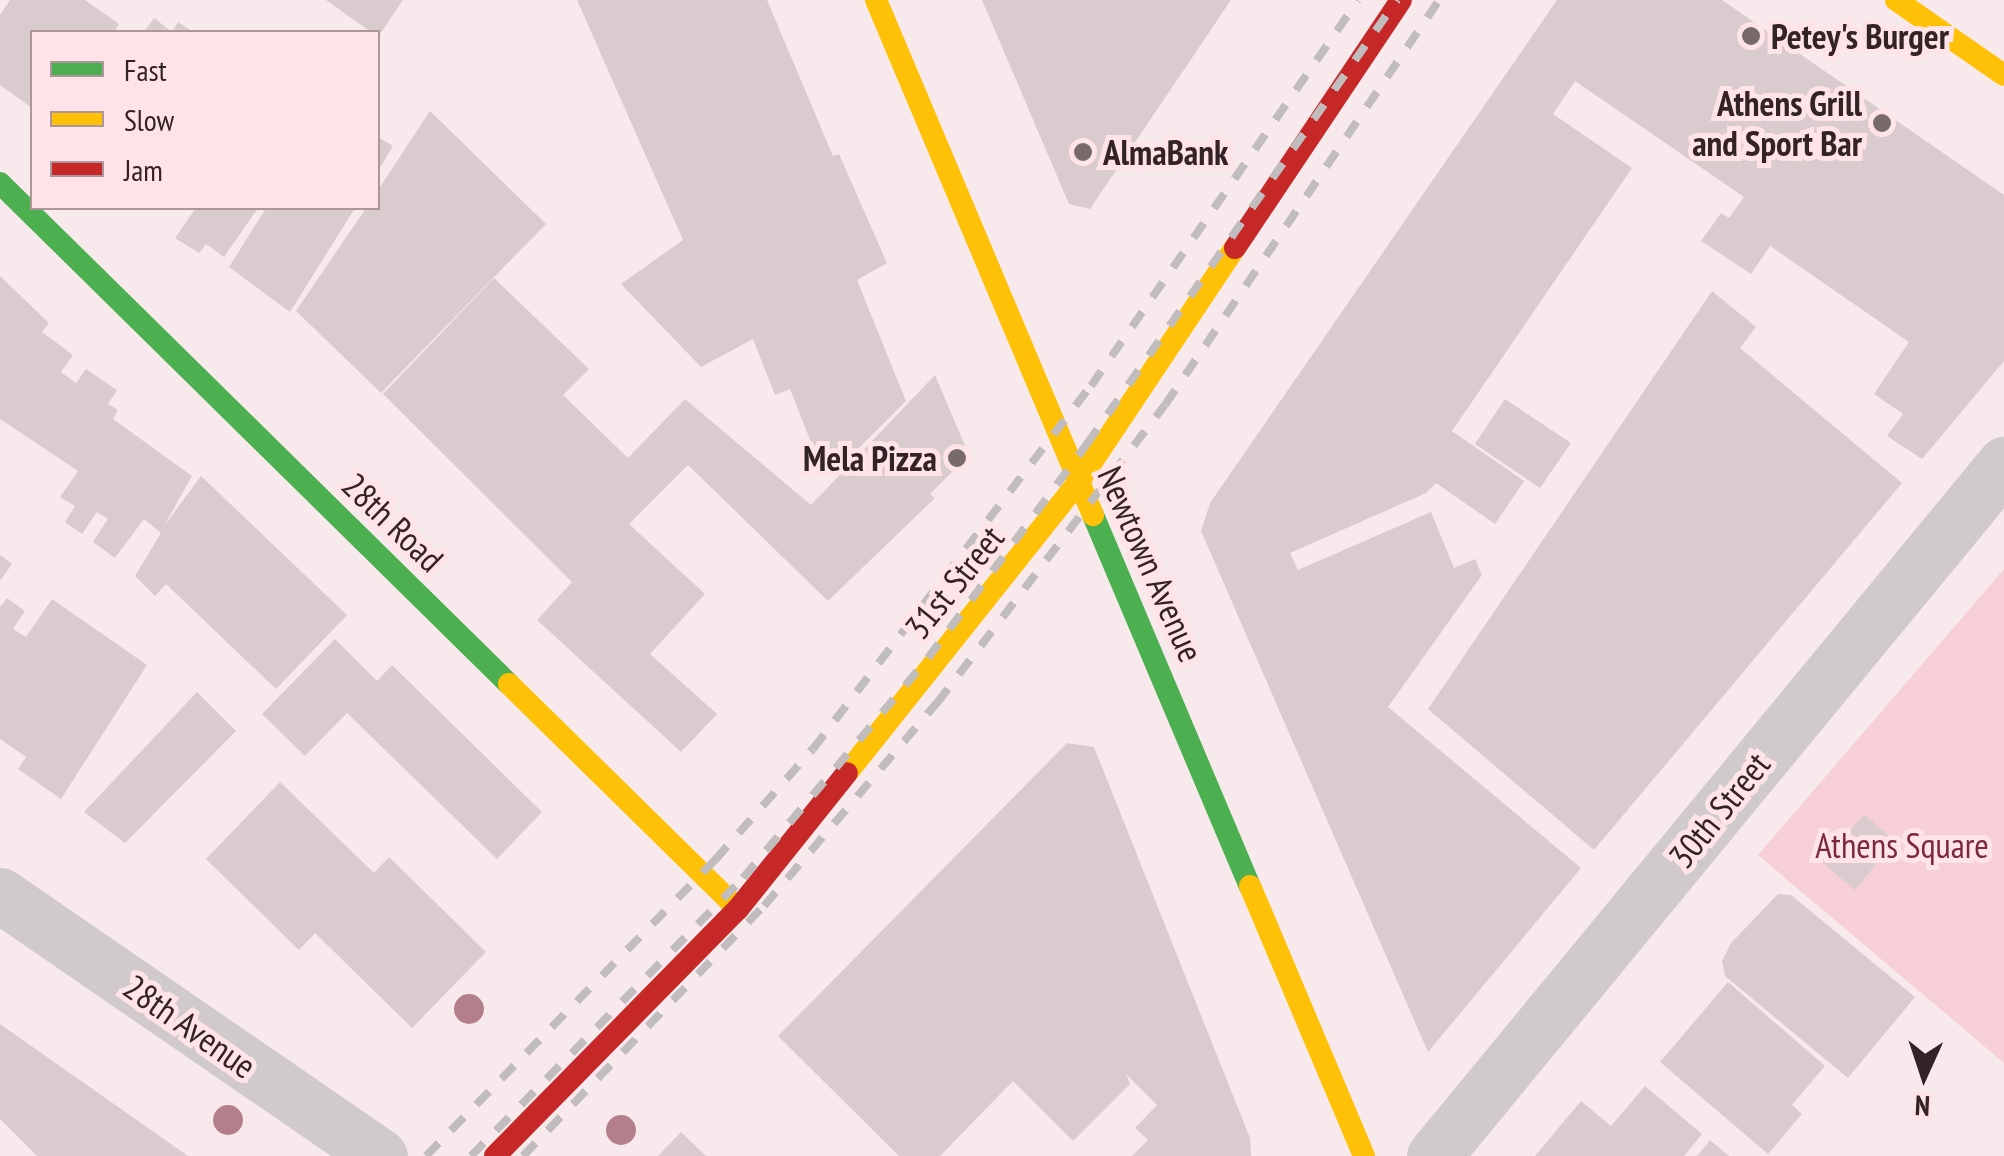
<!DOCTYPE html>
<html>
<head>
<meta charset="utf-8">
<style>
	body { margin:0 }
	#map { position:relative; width:2004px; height:1156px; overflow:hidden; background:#f8eaec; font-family:"PT Sans Narrow",sans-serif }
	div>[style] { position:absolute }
	.green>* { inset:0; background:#f7d0d7 }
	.building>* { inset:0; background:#daccce }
	.street>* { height:55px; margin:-27.5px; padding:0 27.5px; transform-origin:27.5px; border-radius:27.5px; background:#d0cacc }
	.fast>* { height:22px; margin:-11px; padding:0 11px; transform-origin:11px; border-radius:11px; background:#4caf50 }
	.slow>* { height:22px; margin:-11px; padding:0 11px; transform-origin:11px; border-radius:11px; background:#ffc107 }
	.jam>* { height:22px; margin:-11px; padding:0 11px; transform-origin:11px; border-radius:11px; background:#c62828 }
	.rail>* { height:8px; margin-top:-4px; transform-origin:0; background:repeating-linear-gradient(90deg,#c1bcbd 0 18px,transparent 0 36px) }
	.trees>* { width:30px; height:30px; margin:-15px; border-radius:50%; background:#b37f8d }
	.dots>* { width:28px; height:28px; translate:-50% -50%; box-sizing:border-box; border:5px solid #fee4e8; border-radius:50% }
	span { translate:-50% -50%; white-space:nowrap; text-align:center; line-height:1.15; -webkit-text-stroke:10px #fee4e8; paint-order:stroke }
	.poi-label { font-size:35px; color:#332326; font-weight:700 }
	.left { translate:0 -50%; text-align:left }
	.right { translate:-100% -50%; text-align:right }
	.street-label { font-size:35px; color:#332326 }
	.park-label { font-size:35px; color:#7b283f }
	.legend { position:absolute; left:30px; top:30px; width:350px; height:180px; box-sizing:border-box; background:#fee4e8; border:2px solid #ad979a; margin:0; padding:12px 18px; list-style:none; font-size:30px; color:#332326 }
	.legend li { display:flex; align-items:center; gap:20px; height:50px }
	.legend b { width:50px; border:2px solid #ad979a }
	.north { position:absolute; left:1874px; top:1026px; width:100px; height:100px; -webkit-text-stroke:8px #fee4e8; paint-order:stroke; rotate:183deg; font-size:28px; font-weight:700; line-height:40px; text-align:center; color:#332326 }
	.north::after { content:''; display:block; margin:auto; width:35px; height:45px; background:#332326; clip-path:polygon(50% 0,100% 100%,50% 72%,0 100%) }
</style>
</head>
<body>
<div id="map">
	<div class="green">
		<div style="clip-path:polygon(2004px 569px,2004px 1063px,1758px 855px)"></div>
	</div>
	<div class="building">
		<div style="clip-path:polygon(10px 0,85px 0,119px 24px,114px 32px,32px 32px,32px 108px,0 85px,0 15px)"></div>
		<div style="clip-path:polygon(326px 0,403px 0,378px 37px)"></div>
		<div style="clip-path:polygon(577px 0,767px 0,833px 156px,839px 154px,887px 263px,857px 280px,906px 401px,846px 461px,822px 470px,790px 389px,775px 395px,753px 339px,701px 367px,621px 284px,683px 240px)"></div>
		<div style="clip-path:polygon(982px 0,1231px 0,1090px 209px,1069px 204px)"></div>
		<div style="clip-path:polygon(1557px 0,1722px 0,2004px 195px,2004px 361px,1922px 459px,1887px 436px,1903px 414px,1874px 394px,1909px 342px,1770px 246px,1751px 274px,1701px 241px,1721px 213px,1729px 218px,1744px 197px,1575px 81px,1553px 114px,1632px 168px,1452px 431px,1524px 481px,1495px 524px,1436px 483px,1426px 493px,1290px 553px,1298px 570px,1431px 512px,1454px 568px,1475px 559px,1482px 575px,1388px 707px,1581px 868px,1428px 1052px,1201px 531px,1210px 503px)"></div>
		<div style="clip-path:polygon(154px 18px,172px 32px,178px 22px,193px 32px,144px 32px)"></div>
		<div style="clip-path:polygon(430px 111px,546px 224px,381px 393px,296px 311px,366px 208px,378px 208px,378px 190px)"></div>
		<div style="clip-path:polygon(378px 137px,393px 146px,378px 171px)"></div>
		<div style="clip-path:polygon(196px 208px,258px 208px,224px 257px,206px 244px,199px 253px,175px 238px)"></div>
		<div style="clip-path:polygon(266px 208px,355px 208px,290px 312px,229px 267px)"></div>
		<div style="clip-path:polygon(0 276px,49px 323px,42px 332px,73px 355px,61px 372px,76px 383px,86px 369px,117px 390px,108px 404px,118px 410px,113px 419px,192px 476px,164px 526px,201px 476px,347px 615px,276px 689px,166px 584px,155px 596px,135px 576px,161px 533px,144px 519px,115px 558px,93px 542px,108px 519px,97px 512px,82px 534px,65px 522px,75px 506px,60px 497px,78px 471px,0 419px)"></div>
		<div style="clip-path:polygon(494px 278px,589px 369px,563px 395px,628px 458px,685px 399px,811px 505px,935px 375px,969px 455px,930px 494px,935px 498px,828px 601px,688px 465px,629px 524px,705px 594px,650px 654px,717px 714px,681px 752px,537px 620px,572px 582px,383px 394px)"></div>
		<div style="clip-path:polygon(1712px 291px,1756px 327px,1740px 348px,1902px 483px,1594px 850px,1428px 709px)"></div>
		<div style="clip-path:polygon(1505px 399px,1571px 443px,1540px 488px,1475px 444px)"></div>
		<div style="clip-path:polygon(0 555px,12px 564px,0 581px)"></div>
		<div style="clip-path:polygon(7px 598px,25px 611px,13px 629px,26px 637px,52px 599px,147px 665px,61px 799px,18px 769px,26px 757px,0 739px,0 607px)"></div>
		<div style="clip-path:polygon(335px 639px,377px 681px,392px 665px,542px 812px,497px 859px,347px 713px,305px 756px,262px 714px)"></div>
		<div style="clip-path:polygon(197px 692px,236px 731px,125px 843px,84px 812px)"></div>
		<div style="clip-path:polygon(1067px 743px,1094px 747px,1250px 1138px,1251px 1156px,1132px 1156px,1148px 1140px,1135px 1128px,1157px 1105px,1126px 1074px,1130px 1084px,1073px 1141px,1013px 1081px,940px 1156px,899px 1156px,778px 1036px)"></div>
		<div style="clip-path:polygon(280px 782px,374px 873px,389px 857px,486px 952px,412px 1028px,315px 933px,299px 950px,206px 859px)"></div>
		<div style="clip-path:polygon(1864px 814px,1895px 841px,1855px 890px,1823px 863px)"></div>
		<div style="clip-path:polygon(1778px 894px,1791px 895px,1915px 997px,1848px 1078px,1725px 976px,1722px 961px,1731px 943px)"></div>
		<div style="clip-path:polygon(1728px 982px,1825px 1066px,1792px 1105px,1802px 1114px,1768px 1154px,1660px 1062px)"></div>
		<div style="clip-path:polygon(0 1024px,188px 1156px,37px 1156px,0 1119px)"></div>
		<div style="clip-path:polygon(1645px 1086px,1702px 1134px,1684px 1156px,1535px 1156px,1581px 1101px,1611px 1126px)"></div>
		<div style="clip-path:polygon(681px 1132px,706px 1156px,658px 1156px)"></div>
		<div style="clip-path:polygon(1710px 1140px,1729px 1156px,1697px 1156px)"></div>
	</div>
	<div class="street">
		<div style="left:0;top:895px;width:461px;rotate:34.5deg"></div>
		<div style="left:1434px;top:1156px;width:897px;rotate:-50.52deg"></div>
	</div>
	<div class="fast">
		<div style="left:0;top:183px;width:714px;rotate:44.55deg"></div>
		<div style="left:1093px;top:515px;width:403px;rotate:67.1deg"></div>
	</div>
	<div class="slow">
		<div style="left:876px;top:0;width:559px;rotate:67.15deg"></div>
		<div style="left:1896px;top:0;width:131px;rotate:34.8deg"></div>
		<div style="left:509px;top:684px;width:321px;rotate:44.5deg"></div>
		<div style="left:847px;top:773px;width:371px;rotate:-51.5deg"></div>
		<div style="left:1078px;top:483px;width:283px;rotate:-56.3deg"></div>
		<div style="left:1250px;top:886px;width:293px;rotate:67.1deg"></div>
	</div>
	<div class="jam">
		<div style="left:1235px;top:248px;width:298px;rotate:-56.2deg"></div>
		<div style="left:495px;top:1156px;width:346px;rotate:-45.5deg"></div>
		<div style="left:738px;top:909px;width:174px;rotate:-51.3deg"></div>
	</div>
	<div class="rail">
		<div style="left:426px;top:1156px;width:414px;rotate:-45.7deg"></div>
		<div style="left:715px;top:860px;width:148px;rotate:-48.6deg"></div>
		<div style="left:813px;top:749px;width:457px;rotate:-52.6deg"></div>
		<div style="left:1091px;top:386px;width:469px;rotate:-55.3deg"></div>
		<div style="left:471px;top:1156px;width:389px;rotate:-45.6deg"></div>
		<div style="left:743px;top:878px;width:287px;rotate:-49.9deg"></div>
		<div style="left:928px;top:658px;width:267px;rotate:-53.4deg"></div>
		<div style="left:1087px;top:444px;width:542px;rotate:-55.08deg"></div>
		<div style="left:523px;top:1156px;width:347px;rotate:-46.1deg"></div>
		<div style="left:764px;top:906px;width:267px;rotate:-49.6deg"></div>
		<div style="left:937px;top:703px;width:375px;rotate:-52.6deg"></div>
		<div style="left:1165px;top:405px;width:489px;rotate:-55.9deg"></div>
	</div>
	<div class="trees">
		<div style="left:469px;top:1009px"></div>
		<div style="left:228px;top:1120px"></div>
		<div style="left:621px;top:1130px"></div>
	</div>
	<div class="dots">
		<div style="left:1751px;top:36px;background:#78696b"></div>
		<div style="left:1882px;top:123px;background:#78696b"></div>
		<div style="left:1083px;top:152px;background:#78696b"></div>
		<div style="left:957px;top:458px;background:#78696b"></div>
	</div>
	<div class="poi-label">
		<span class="left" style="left:1771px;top:36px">Petey's Burger</span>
		<span class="right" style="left:1862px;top:123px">Athens Grill<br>and Sport Bar</span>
		<span class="left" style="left:1103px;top:152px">AlmaBank</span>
		<span class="right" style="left:937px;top:458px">Mela Pizza</span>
	</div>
	<div class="street-label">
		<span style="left:393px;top:522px;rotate:44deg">28th Road</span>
		<span style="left:1151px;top:564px;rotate:66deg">Newtown Avenue</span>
		<span style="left:954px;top:582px;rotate:-51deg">31st Street</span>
		<span style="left:1719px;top:810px;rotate:-51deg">30th Street</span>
		<span style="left:190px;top:1026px;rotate:35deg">28th Avenue</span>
	</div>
	<div class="park-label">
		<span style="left:1902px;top:845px">Athens Square</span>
	</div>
	<ul class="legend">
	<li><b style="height:12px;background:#4caf50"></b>Fast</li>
	<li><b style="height:12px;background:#ffc107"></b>Slow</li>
	<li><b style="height:12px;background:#c62828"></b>Jam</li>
	</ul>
	<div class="north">N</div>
</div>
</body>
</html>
